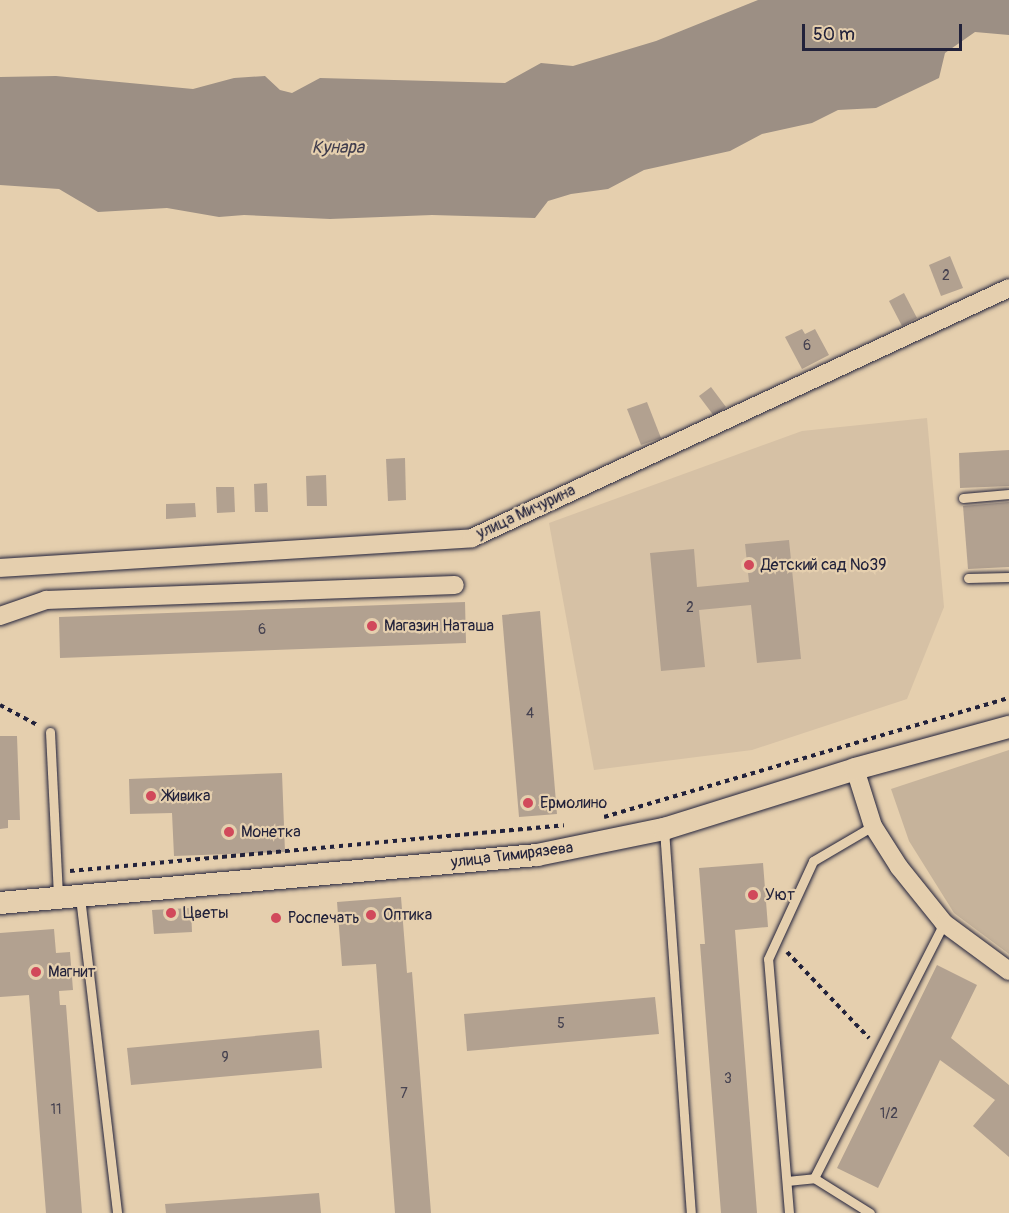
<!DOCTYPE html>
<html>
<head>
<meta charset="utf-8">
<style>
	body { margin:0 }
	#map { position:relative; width:1009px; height:1213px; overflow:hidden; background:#e5cfae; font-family:Pangolin,sans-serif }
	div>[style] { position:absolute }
	.built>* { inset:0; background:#d6c1a5 }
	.green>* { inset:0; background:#c6b39b }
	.water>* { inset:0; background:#9c8f84 }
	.building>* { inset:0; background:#b2a190 }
	.path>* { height:4px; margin-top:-2px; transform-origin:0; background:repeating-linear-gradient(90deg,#22223b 0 4.5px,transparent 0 9px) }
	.roads { filter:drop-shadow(0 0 2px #22223b) drop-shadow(0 0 2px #22223b) }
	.service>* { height:9px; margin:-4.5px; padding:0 4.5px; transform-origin:4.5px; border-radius:4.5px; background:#e5cfae }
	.minor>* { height:18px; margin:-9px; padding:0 9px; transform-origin:9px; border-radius:9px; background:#e5cfae }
	.tertiary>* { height:22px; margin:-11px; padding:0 11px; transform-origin:11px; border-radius:11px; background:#e5cfae }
	.dots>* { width:16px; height:16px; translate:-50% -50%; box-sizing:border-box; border:3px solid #e5cfae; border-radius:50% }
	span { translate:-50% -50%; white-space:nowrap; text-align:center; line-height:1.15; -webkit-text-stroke:4.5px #e5cfae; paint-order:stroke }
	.number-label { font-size:14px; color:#464250 }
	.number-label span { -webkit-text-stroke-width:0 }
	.street-label { font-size:16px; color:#22223b }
	.poi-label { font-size:16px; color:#22223b }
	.left { translate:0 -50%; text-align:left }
	.water-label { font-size:18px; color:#403d4d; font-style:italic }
	.scale { position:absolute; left:802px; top:24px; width:160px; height:27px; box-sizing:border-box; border:3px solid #22223b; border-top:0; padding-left:8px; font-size:18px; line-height:21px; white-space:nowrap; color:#22223b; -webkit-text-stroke:4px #e5cfae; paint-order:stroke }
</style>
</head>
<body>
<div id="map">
	<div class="built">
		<div style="clip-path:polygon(927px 418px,944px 607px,907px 699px,752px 750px,594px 770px,549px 523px,802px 431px)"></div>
	</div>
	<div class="green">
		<div style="clip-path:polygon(1009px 750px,1009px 954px,954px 913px,909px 841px,891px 789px)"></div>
	</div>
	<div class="water">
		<div style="clip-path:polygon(758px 0,1009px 0,1009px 35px,975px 32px,945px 53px,939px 78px,876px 108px,838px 110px,812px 123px,762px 134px,730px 151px,644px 170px,608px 189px,571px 194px,548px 201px,535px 218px,432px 215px,330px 219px,244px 215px,219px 217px,167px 208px,98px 212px,59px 189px,0 185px,0 77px,56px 76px,193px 89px,234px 78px,265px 76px,280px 90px,292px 93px,320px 78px,505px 83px,541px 63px,573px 66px,656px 41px)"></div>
	</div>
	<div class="building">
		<div style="clip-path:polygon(950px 256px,963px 288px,941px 296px,929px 265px)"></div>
		<div style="clip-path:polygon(904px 293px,917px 318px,902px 326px,889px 301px)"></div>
		<div style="clip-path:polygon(802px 329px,805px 334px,815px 329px,829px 355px,802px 369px,785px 337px)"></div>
		<div style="clip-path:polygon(711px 387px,726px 407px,714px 416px,699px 396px)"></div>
		<div style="clip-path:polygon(647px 402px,661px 438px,641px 445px,627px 409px)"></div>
		<div style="clip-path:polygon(1009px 450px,1009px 486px,960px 488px,959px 453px)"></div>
		<div style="clip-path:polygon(405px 458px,406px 500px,388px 501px,386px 459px)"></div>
		<div style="clip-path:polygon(326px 475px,327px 506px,307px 506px,306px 476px)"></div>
		<div style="clip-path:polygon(267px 483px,268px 512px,255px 512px,254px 484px)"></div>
		<div style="clip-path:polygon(216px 487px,234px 487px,235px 512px,217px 513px)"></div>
		<div style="clip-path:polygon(1009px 502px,1009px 567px,968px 569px,963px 506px)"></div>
		<div style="clip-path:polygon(195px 503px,196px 517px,166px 519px,166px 504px)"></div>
		<div style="clip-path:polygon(789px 540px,801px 659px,757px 663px,751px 605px,699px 610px,705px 667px,661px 671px,650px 553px,694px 549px,697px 587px,749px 582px,745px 544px)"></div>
		<div style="clip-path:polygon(465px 602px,466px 643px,60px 658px,59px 617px)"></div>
		<div style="clip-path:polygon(540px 611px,557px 814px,519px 817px,502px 615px)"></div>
		<div style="clip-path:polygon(0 736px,17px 736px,20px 820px,8px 820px,8px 828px,0 829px)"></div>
		<div style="clip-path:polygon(282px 773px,285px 852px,174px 856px,172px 813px,130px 814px,129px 779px)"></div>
		<div style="clip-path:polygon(763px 863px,768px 927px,735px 930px,757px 1213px,721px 1213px,700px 944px,705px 944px,699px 868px)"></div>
		<div style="clip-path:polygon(401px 897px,407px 973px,412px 972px,431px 1213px,395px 1213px,376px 964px,342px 966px,337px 902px)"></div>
		<div style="clip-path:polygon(191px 908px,192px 932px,154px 934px,152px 910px)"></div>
		<div style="clip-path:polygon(54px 929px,56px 953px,70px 952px,73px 990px,59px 991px,60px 1005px,66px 1005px,82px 1213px,46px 1213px,29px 995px,0 997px,0 933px)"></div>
		<div style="clip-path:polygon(937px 965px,977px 985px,951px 1038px,1009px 1085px,1009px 1157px,973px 1126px,995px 1100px,940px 1060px,878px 1188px,837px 1168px)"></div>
		<div style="clip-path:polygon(655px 997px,659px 1034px,467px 1051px,464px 1014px)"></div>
		<div style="clip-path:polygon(319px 1030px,322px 1068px,131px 1085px,127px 1048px)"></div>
		<div style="clip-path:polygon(319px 1193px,321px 1213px,166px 1213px,165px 1204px)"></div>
	</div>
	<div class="path">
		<div style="left:0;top:705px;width:44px;rotate:28.3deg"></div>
		<div style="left:604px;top:817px;width:422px;rotate:-16.4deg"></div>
		<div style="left:70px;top:871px;width:496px;rotate:-5.3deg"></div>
		<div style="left:787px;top:952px;width:119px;rotate:46.4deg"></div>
	</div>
	<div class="roads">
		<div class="service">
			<div style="left:963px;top:498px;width:46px;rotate:-5deg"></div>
			<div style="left:968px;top:578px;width:41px;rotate:-1.4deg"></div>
			<div style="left:50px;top:732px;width:164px;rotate:87.2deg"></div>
			<div style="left:664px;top:829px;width:385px;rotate:86deg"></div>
			<div style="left:80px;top:897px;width:318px;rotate:83.3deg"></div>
			<div style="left:814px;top:1178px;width:286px;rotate:-63deg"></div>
			<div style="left:787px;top:1181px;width:27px;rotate:-6deg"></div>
			<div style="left:814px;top:1178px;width:66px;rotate:32deg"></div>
			<div style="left:789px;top:1213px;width:255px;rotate:-94.7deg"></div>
			<div style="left:768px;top:959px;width:108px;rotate:-65.3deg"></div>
			<div style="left:813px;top:861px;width:69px;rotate:-30.3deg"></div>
		</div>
		<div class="minor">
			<div style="left:0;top:568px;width:473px;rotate:-3.6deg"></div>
			<div style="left:472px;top:538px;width:592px;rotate:-24.96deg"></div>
			<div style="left:0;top:616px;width:49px;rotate:-19.2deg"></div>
			<div style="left:46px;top:600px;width:409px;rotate:-2.1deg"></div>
			<div style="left:855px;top:769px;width:60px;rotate:72.5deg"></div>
			<div style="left:873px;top:826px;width:49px;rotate:57.6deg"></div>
			<div style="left:899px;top:867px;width:72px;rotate:51.2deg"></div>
			<div style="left:944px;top:923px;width:81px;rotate:36.4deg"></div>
		</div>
		<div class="tertiary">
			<div style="left:0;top:903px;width:539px;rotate:-5.11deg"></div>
			<div style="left:537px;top:855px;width:130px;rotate:-11.6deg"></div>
			<div style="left:664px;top:829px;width:200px;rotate:-17.4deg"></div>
			<div style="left:855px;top:769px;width:160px;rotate:-15.3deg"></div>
		</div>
	</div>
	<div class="dots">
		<div style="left:749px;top:565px;background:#d1495b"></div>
		<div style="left:372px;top:626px;background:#d1495b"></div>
		<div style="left:151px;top:796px;background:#d1495b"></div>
		<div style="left:528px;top:803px;background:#d1495b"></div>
		<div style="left:229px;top:832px;background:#d1495b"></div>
		<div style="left:753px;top:895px;background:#d1495b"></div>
		<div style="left:171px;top:913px;background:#d1495b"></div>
		<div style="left:371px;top:915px;background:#d1495b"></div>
		<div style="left:276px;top:918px;background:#d1495b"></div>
		<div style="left:36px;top:972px;background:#d1495b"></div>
	</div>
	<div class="number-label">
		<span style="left:946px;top:276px">2</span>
		<span style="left:807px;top:346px">6</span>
		<span style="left:690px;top:608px">2</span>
		<span style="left:262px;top:630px">6</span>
		<span style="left:530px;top:714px">4</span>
		<span style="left:561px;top:1024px">5</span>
		<span style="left:225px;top:1058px">9</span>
		<span style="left:728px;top:1079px">3</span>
		<span style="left:404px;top:1094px">7</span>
		<span style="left:56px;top:1110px">11</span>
		<span style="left:889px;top:1114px">1/2</span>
	</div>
	<div class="street-label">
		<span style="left:526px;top:512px;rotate:-25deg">улица Мичурина</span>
		<span style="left:512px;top:855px;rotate:-7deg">улица Тимирязева</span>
	</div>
	<div class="poi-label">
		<span class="left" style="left:761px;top:565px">Детский сад №39</span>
		<span class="left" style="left:384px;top:626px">Магазин Наташа</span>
		<span class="left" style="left:163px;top:796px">Живика</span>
		<span class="left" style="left:540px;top:803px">Ермолино</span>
		<span class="left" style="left:241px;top:832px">Монетка</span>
		<span class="left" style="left:765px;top:895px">Уют</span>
		<span class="left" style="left:183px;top:913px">Цветы</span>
		<span class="left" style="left:383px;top:915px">Оптика</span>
		<span class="left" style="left:288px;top:918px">Роспечать</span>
		<span class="left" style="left:48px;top:972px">Магнит</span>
	</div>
	<div class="water-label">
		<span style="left:338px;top:148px">Кунара</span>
	</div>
	<div class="scale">50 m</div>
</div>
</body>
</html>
